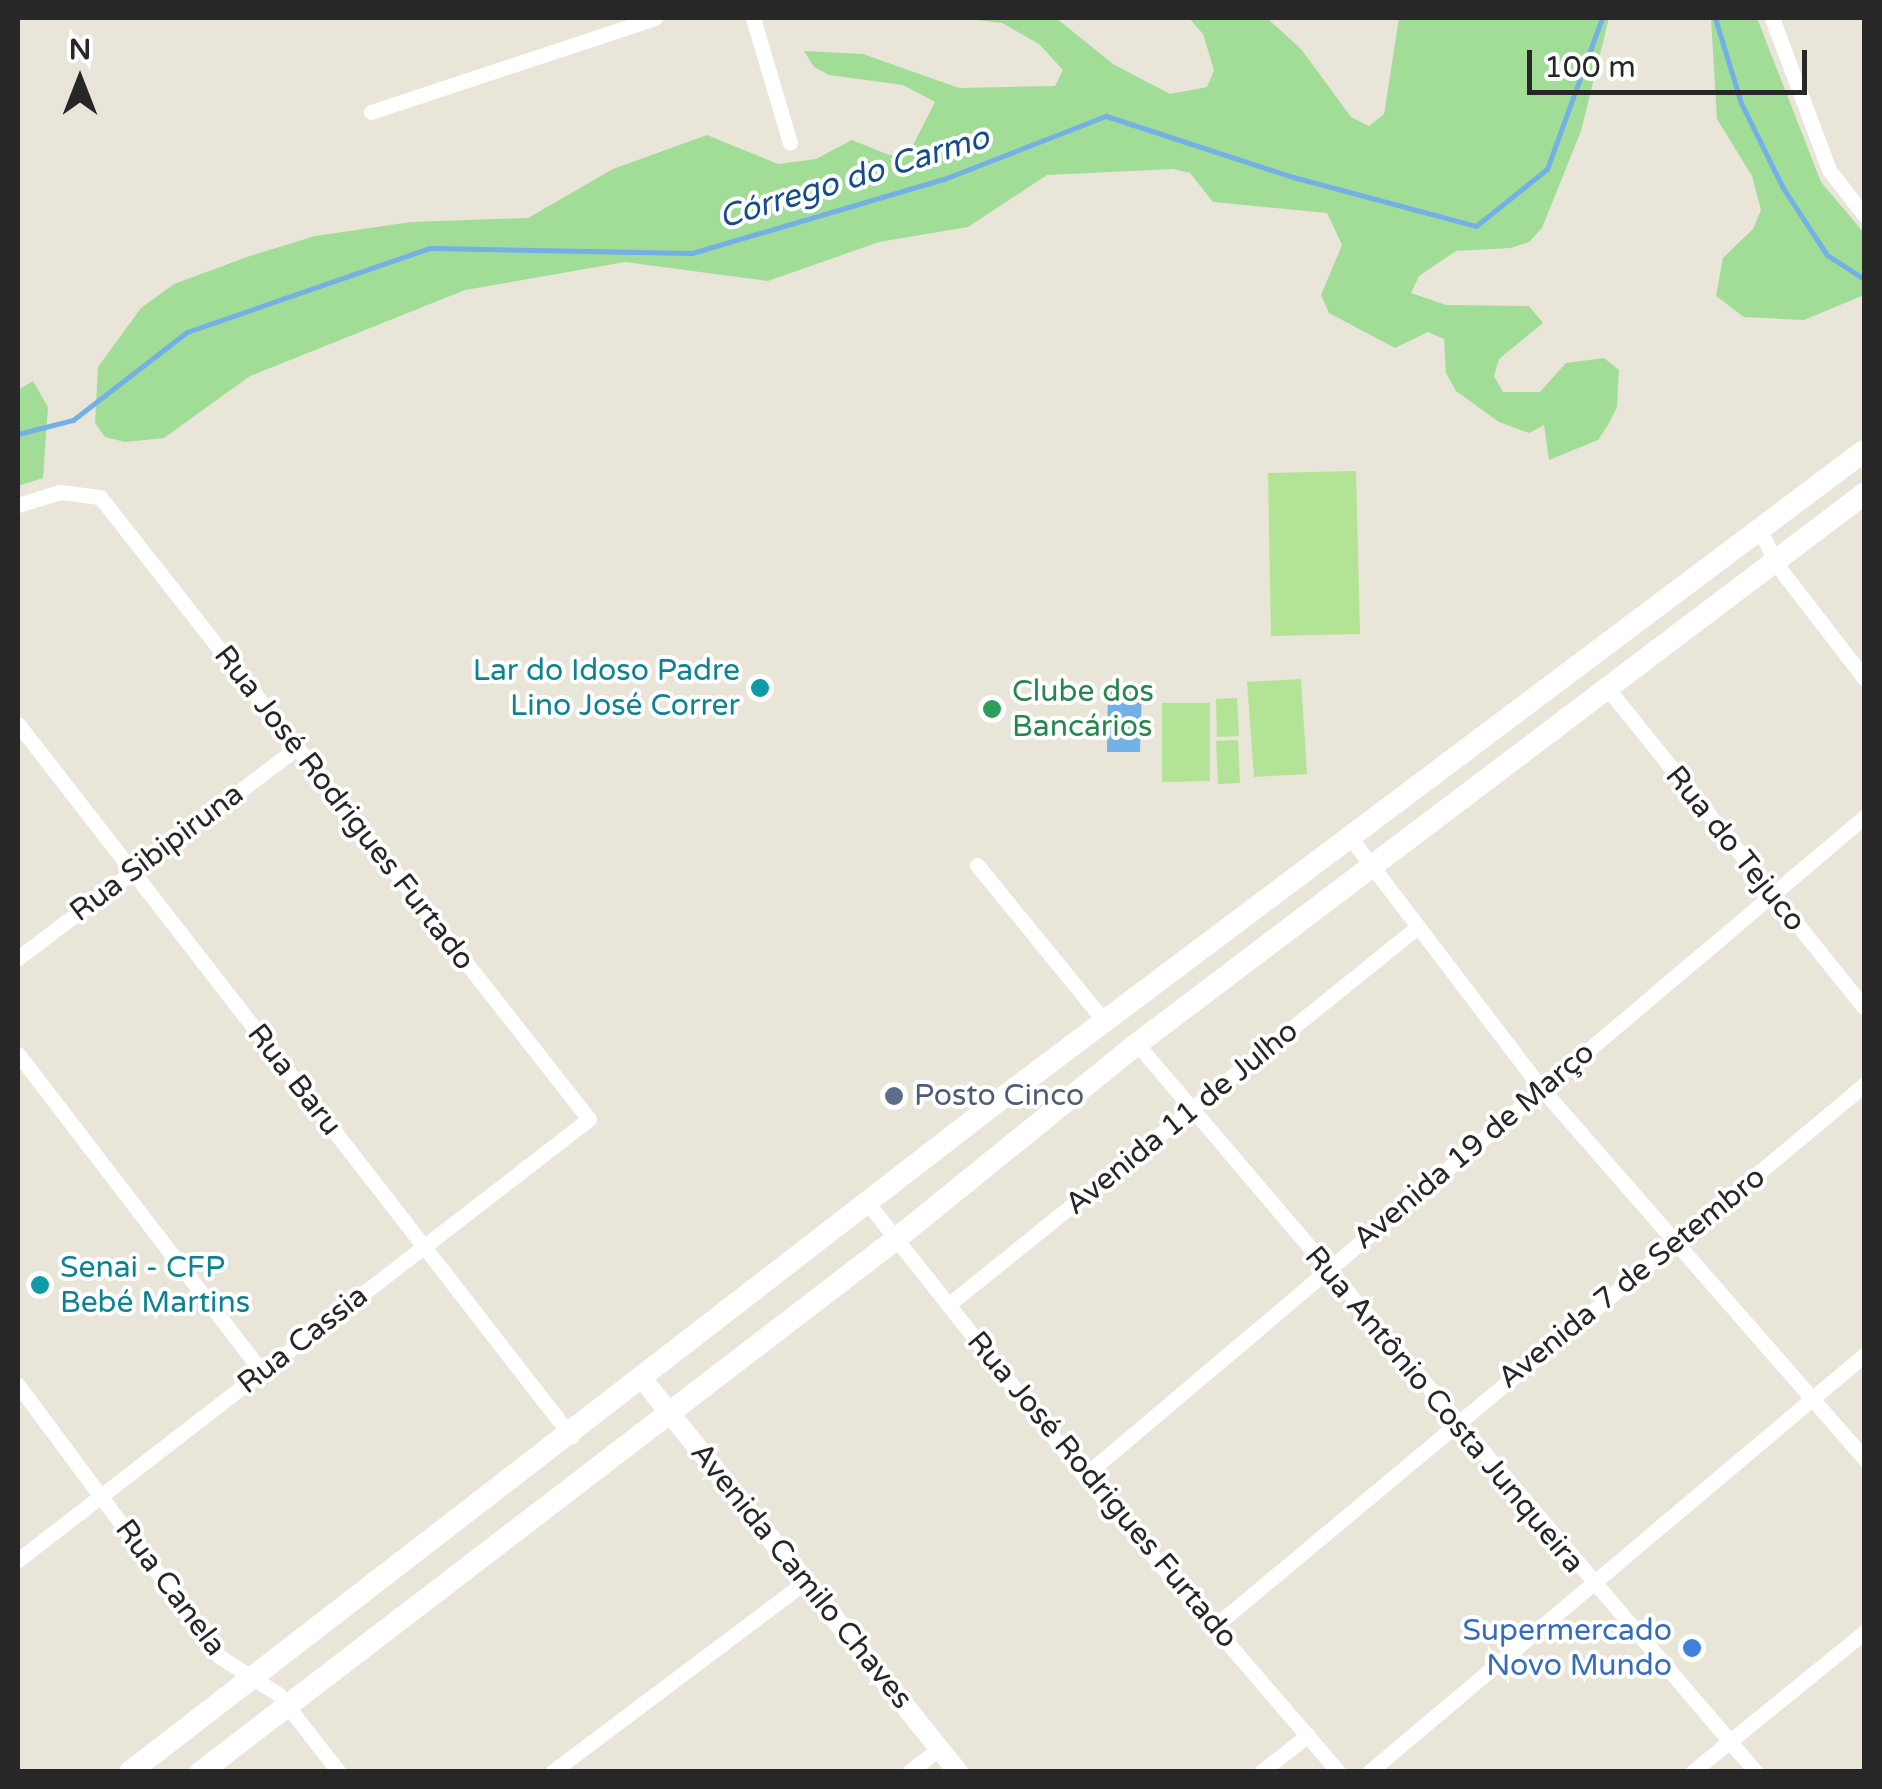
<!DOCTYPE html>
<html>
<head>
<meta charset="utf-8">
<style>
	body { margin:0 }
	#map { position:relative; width:1882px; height:1789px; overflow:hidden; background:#e9e5d9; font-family:"Varela Round",sans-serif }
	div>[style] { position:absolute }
	.green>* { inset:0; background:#a2dd98 }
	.pitch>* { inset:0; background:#b3e394 }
	.water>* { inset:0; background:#72b0e5 }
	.stream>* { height:5px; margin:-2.5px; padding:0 2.5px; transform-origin:2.5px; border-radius:2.5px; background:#72b0e5 }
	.minor>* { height:15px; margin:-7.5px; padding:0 7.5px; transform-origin:7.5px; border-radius:7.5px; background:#fff }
	.tertiary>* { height:20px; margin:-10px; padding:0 10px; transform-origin:10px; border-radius:10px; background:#fff }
	.secondary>* { height:22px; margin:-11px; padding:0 11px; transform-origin:11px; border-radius:11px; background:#fff }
	.dots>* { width:28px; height:28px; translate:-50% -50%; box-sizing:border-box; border:5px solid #fff; border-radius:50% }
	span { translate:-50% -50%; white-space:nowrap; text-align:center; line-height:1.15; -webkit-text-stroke:8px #fff; paint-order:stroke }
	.culture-label { font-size:30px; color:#0d838f }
	.right { translate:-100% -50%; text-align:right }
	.left { translate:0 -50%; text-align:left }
	.leisure-label { font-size:30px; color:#27864d }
	.street-label { font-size:30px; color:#272727 }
	.service-label { font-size:30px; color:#4e5e75 }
	.shop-label { font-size:30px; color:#366cbe }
	.water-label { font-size:32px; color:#154c8c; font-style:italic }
	.frame { position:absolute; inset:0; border:20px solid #272727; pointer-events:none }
	.north { position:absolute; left:30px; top:30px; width:100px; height:100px; -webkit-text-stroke:8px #fff; paint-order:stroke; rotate:0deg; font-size:28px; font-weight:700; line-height:40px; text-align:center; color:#272727 }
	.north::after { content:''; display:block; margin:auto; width:35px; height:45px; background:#272727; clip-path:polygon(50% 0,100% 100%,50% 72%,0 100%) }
	.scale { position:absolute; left:1527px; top:50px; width:280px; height:45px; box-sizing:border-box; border:5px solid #272727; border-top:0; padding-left:12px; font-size:30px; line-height:35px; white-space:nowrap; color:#272727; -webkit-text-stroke:8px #fff; paint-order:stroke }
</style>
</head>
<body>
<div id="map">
	<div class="green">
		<div style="clip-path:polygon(960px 18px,1056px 18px,1113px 64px,1170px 94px,1207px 87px,1214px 70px,1203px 34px,1189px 18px,1267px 18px,1301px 49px,1351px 117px,1369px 126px,1384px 114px,1399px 18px,1609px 18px,1581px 131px,1542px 228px,1529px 242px,1511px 248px,1456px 251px,1419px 276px,1411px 293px,1446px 305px,1529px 306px,1543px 323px,1499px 359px,1494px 376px,1503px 392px,1540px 392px,1566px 363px,1604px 358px,1619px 370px,1617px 407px,1608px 425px,1598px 440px,1549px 460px,1544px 425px,1529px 433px,1499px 422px,1456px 391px,1446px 373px,1444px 339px,1428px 332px,1395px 348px,1329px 313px,1321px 295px,1342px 245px,1327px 213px,1213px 202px,1190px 173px,1173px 169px,1047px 175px,968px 227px,879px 242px,768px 281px,625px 262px,465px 290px,250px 376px,164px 438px,125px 442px,105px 437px,95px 423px,98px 367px,141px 308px,174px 284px,247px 257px,315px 236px,411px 222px,528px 218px,613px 169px,707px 135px,778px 164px,816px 159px,852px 140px,889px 155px,909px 153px,935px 102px,903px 85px,829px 75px,814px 67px,804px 51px,863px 54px,959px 88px,1055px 86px,1063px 70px,1039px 44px,1002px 23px)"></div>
		<div style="clip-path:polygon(1711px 18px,1757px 18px,1821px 182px,1864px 233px,1864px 295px,1804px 320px,1744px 317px,1716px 296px,1723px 258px,1753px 229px,1761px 210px,1752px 176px,1717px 119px)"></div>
		<div style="clip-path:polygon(33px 381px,48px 407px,43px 478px,18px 486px,18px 390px)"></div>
	</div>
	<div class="pitch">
		<div style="clip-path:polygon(1356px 471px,1360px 634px,1271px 636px,1268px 473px)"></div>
		<div style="clip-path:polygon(1301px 679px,1307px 774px,1254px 777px,1247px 682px)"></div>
		<div style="clip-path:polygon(1237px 698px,1239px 736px,1217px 737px,1216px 699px)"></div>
		<div style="clip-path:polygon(1162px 703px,1210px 703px,1210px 781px,1162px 782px)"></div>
		<div style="clip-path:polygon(1238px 740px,1240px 783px,1218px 784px,1216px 741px)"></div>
	</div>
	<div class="water">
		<div style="clip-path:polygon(1108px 685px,1142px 685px,1140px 752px,1107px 752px)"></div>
	</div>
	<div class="stream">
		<div style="left:1715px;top:18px;width:89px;rotate:73deg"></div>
		<div style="left:1741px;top:103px;width:95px;rotate:63.7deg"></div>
		<div style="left:1783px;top:188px;width:80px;rotate:56.7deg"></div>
		<div style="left:1827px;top:255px;width:44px;rotate:33deg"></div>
		<div style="left:18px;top:434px;width:57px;rotate:-14.3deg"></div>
		<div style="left:73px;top:420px;width:144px;rotate:-37.7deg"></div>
		<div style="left:187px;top:332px;width:257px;rotate:-19.1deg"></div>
		<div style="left:430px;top:248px;width:262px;rotate:1.1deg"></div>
		<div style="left:692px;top:253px;width:263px;rotate:-16.4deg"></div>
		<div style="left:944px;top:179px;width:174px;rotate:-21.3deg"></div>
		<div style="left:1106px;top:116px;width:197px;rotate:18.1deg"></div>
		<div style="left:1293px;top:177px;width:189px;rotate:15deg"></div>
		<div style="left:1476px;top:226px;width:91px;rotate:-38.8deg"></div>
		<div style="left:1547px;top:169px;width:161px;rotate:-70deg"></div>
	</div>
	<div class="minor">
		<div style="left:753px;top:18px;width:130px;rotate:73.5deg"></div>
		<div style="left:1772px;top:18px;width:162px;rotate:69.4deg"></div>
		<div style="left:1829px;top:170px;width:57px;rotate:52.1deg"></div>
		<div style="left:371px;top:112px;width:299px;rotate:-18.3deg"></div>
		<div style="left:18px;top:505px;width:44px;rotate:-17.2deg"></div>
		<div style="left:60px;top:492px;width:40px;rotate:7.1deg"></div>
		<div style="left:100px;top:497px;width:791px;rotate:51.83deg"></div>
		<div style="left:589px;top:1119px;width:721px;rotate:142.32deg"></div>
		<div style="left:1759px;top:528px;width:41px;rotate:64.1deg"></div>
		<div style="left:1777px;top:565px;width:143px;rotate:52.4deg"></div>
		<div style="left:1608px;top:689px;width:408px;rotate:51.2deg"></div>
		<div style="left:18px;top:724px;width:902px;rotate:52.16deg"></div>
		<div style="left:1349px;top:836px;width:318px;rotate:52.7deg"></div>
		<div style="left:1542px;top:1089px;width:490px;rotate:48.9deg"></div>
		<div style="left:977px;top:865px;width:204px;rotate:50.8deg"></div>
		<div style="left:18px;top:958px;width:349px;rotate:-37deg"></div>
		<div style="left:1137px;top:1044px;width:956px;rotate:49.63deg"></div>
		<div style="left:18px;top:1054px;width:401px;rotate:52.5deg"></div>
		<div style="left:870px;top:1206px;width:345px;rotate:51.6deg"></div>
		<div style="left:1084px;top:1476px;width:391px;rotate:49.3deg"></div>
		<div style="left:948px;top:1305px;width:600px;rotate:-38.84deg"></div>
		<div style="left:18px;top:1385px;width:339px;rotate:53.4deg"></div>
		<div style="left:220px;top:1657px;width:69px;rotate:32.5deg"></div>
		<div style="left:278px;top:1694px;width:99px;rotate:52deg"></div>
		<div style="left:1084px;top:1476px;width:1021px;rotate:-40.19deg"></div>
		<div style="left:1216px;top:1625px;width:844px;rotate:-39.81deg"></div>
		<div style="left:552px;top:1772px;width:316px;rotate:-36.9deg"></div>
		<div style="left:909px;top:1772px;width:39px;rotate:-38deg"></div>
		<div style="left:1261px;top:1772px;width:60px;rotate:-38.2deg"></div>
		<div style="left:1369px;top:1772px;width:647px;rotate:-40.11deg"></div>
		<div style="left:1692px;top:1772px;width:222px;rotate:-39.1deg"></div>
	</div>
	<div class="tertiary">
		<div style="left:644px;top:1381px;width:501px;rotate:51.23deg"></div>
	</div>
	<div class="secondary">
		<div style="left:130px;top:1772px;width:1096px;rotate:-37.7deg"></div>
		<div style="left:997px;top:1102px;width:1084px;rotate:-36.9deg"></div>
		<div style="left:201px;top:1772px;width:876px;rotate:-37.48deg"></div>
		<div style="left:896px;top:1239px;width:310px;rotate:-39deg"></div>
		<div style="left:1137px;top:1044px;width:912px;rotate:-37.11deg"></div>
	</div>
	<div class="dots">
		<div style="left:760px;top:688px;background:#0f9aa8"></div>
		<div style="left:992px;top:709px;background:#2e9e5b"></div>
		<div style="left:894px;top:1096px;background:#5c6f8a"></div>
		<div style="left:40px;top:1285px;background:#0f9aa8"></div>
		<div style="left:1692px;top:1648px;background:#3f7fe0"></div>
	</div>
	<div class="culture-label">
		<span class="right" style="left:740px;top:688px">Lar do Idoso Padre<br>Lino José Correr</span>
		<span class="left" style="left:60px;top:1285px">Senai - CFP<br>Bebé Martins</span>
	</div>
	<div class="leisure-label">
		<span class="left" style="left:1012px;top:709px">Clube dos<br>Bancários</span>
	</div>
	<div class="street-label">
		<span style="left:344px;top:808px;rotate:52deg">Rua José Rodrigues Furtado</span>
		<span style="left:1735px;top:849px;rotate:51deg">Rua do Tejuco</span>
		<span style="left:157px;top:853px;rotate:-37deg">Rua Sibipiruna</span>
		<span style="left:294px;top:1080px;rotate:52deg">Rua Baru</span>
		<span style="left:1182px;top:1118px;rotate:-39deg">Avenida 11 de Julho</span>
		<span style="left:1474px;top:1146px;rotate:-40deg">Avenida 19 de Março</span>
		<span style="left:1632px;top:1278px;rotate:-39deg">Avenida 7 de Setembro</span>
		<span style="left:303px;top:1340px;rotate:-38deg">Rua Cassia</span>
		<span style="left:1444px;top:1410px;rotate:50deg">Rua Antônio Costa Junqueira</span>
		<span style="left:1102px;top:1490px;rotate:50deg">Rua José Rodrigues Furtado</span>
		<span style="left:801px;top:1576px;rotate:51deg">Avenida Camilo Chaves</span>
		<span style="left:170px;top:1588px;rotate:53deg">Rua Canela</span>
	</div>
	<div class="service-label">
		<span class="left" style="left:914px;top:1096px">Posto Cinco</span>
	</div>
	<div class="shop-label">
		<span class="right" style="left:1672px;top:1648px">Supermercado<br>Novo Mundo</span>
	</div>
	<div class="water-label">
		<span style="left:854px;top:178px;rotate:-17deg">Córrego do Carmo</span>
	</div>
	<div class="frame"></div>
	<div class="north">N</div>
	<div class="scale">100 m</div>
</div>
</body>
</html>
